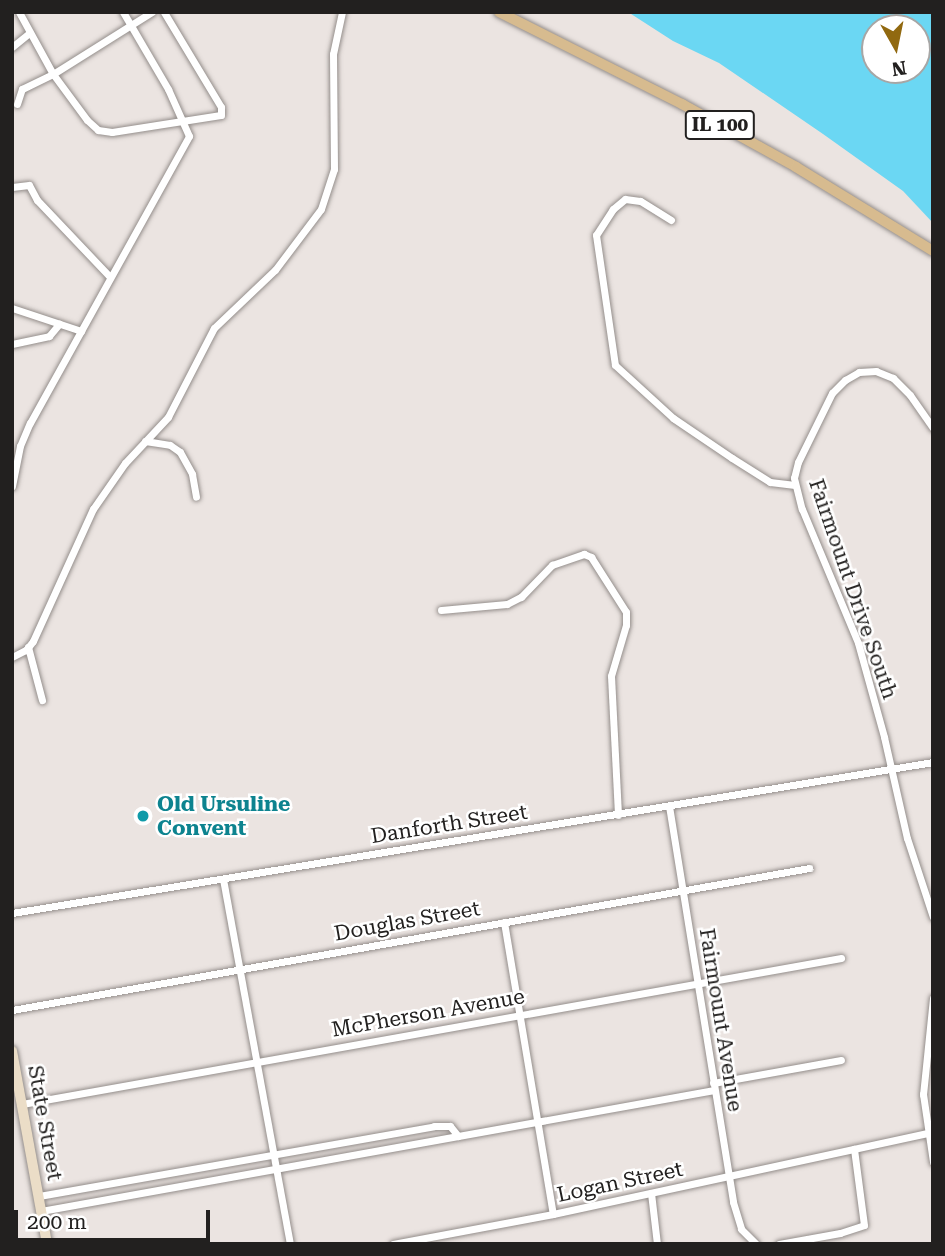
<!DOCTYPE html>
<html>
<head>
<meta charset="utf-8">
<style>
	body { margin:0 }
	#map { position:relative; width:945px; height:1256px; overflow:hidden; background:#ebe4e1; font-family:"Roboto Serif",serif }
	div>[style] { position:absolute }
	.water>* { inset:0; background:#6bd7f3 }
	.roads { filter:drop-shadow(0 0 2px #948e8b) drop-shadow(0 0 2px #948e8b) }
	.street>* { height:7px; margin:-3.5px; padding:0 3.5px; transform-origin:3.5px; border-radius:3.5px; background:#fff }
	.secondary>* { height:10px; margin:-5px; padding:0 5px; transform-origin:5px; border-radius:5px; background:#ebddc7 }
	.primary>* { height:10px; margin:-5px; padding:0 5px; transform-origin:5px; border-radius:5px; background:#d7bb8f }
	.dots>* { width:19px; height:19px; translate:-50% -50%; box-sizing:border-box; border:4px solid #fff; border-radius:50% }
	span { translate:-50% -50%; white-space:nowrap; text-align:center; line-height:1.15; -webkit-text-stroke:5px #fff; paint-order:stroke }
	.shield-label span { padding:2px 5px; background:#fff; border:2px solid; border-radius:5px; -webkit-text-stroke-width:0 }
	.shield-label { font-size:19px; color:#22201f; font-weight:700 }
	.street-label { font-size:21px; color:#22201f }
	.culture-label { font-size:21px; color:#0d838f; font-weight:700 }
	.left { translate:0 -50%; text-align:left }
	.frame { position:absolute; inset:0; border:14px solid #22201f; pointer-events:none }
	.north { position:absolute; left:861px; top:14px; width:70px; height:70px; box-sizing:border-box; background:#fff; border:2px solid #a7a6a5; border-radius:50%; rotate:171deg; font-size:19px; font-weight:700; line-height:28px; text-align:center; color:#22201f }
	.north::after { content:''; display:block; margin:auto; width:24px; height:32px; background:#916910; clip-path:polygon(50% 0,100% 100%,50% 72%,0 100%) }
	.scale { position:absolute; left:14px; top:1210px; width:196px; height:32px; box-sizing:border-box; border:4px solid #22201f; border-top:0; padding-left:9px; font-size:21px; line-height:24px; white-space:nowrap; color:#22201f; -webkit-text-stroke:5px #fff; paint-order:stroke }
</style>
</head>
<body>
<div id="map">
	<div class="water">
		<div style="clip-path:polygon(evenodd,628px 12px,933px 12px,933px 223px,903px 191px,823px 134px,719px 63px,673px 41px,628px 12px,875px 28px,917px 28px,917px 70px,875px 70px,875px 28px)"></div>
	</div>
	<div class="roads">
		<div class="street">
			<div style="left:19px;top:12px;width:71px;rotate:61.3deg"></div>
			<div style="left:53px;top:74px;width:57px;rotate:53.5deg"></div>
			<div style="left:87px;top:120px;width:15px;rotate:42deg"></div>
			<div style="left:98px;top:130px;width:14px;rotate:8deg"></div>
			<div style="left:112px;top:132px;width:110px;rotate:-8.9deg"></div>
			<div style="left:221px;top:115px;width:8px;rotate:-90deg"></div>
			<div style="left:221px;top:107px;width:111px;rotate:-121deg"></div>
			<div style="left:12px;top:47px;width:22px;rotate:-39deg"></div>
			<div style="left:17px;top:104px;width:16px;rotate:-72deg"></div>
			<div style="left:22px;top:89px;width:34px;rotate:-26deg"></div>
			<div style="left:53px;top:74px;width:117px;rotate:-32.1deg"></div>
			<div style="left:12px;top:187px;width:17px;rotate:-7deg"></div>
			<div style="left:29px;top:185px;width:17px;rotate:62deg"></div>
			<div style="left:37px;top:200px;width:106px;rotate:46.5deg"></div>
			<div style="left:671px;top:220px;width:36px;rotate:-148deg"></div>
			<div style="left:640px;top:201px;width:15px;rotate:-172deg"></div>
			<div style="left:625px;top:199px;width:16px;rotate:140deg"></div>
			<div style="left:613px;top:209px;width:31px;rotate:123deg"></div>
			<div style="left:596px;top:235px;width:131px;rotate:81.7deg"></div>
			<div style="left:615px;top:365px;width:79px;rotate:42.4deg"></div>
			<div style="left:673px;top:418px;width:71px;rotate:34.1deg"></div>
			<div style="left:732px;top:458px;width:45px;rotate:32.3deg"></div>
			<div style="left:770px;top:482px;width:25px;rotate:7deg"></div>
			<div style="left:12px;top:308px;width:73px;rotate:18.4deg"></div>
			<div style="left:12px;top:344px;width:38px;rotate:-12deg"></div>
			<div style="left:49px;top:336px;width:16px;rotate:-50deg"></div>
			<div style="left:933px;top:428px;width:40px;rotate:-124.9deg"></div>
			<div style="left:910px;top:395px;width:24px;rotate:-135deg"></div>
			<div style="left:893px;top:378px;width:18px;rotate:-158deg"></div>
			<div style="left:876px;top:371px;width:17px;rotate:177deg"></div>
			<div style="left:859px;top:372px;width:16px;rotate:150deg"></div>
			<div style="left:845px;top:380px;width:18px;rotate:135deg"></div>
			<div style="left:832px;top:393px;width:77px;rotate:116.2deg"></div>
			<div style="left:798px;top:462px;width:16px;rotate:104deg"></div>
			<div style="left:794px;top:478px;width:32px;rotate:76deg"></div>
			<div style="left:802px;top:509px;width:145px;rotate:67.3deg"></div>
			<div style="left:858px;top:643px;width:98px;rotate:74.5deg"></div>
			<div style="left:884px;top:737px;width:104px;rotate:77.2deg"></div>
			<div style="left:907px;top:838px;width:83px;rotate:71.8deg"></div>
			<div style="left:145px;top:441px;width:25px;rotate:9deg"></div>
			<div style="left:170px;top:445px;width:12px;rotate:35deg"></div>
			<div style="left:180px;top:452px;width:25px;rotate:61deg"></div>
			<div style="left:192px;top:474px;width:23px;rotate:80deg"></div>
			<div style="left:12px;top:486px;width:41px;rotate:-78.7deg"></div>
			<div style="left:20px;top:446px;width:25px;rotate:-67deg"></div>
			<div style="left:30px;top:423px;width:328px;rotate:-61deg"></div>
			<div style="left:189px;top:136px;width:51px;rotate:-114.1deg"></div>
			<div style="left:168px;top:89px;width:89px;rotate:-120.3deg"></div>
			<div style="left:441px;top:610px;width:66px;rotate:-5.2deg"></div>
			<div style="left:507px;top:604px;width:16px;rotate:-27deg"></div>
			<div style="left:521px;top:597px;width:45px;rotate:-45.9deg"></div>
			<div style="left:552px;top:565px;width:34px;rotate:-19deg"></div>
			<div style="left:584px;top:554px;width:8px;rotate:23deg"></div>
			<div style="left:591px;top:557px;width:65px;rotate:57.5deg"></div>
			<div style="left:626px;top:612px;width:13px;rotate:90deg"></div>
			<div style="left:626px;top:625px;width:53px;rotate:106.4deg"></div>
			<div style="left:611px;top:676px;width:139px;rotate:87.1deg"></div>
			<div style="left:28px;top:647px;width:55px;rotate:75.2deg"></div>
			<div style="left:12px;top:657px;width:16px;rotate:-27deg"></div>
			<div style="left:26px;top:650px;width:11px;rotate:-52deg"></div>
			<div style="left:33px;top:641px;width:145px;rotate:-65.6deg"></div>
			<div style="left:93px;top:509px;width:56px;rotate:-55.2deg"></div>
			<div style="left:125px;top:463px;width:63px;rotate:-46.9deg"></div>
			<div style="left:168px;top:417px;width:100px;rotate:-62.7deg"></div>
			<div style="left:214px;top:328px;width:84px;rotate:-43.6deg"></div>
			<div style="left:275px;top:270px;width:76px;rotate:-53deg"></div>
			<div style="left:321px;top:209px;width:42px;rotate:-72deg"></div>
			<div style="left:334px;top:169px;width:115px;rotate:-90.5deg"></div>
			<div style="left:333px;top:54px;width:43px;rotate:-77.9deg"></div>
			<div style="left:669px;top:806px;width:401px;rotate:80.8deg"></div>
			<div style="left:733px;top:1202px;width:28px;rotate:73deg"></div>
			<div style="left:741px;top:1229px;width:21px;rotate:45deg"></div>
			<div style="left:223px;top:879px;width:371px;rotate:79.6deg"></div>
			<div style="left:12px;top:913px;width:933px;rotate:-9.31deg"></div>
			<div style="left:504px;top:922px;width:296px;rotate:80.5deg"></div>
			<div style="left:933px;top:998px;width:97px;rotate:95.9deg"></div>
			<div style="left:923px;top:1094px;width:69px;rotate:81.6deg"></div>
			<div style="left:12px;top:1010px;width:810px;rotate:-10.1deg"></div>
			<div style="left:713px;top:1083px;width:130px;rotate:-10.2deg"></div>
			<div style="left:22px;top:1104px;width:832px;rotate:-10.11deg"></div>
			<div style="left:651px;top:1193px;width:51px;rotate:83.3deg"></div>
			<div style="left:39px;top:1196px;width:401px;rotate:-10deg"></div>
			<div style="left:434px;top:1126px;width:16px"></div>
			<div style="left:450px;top:1126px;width:13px;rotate:51deg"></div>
			<div style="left:41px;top:1211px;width:684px;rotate:-10.19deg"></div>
			<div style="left:393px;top:1244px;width:163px;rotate:-10.6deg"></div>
			<div style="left:553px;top:1214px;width:389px;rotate:-12.2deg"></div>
			<div style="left:779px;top:1244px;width:62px;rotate:-10.2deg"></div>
			<div style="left:840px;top:1233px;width:25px;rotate:-18deg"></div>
			<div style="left:864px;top:1225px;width:77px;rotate:-97.5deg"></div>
		</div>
		<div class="secondary">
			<div style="left:12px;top:1051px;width:196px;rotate:79.7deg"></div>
		</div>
		<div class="primary">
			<div style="left:499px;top:12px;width:205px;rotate:26.7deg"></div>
			<div style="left:682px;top:104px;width:130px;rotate:28.9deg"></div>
			<div style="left:796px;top:167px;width:161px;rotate:31.5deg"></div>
		</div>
	</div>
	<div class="dots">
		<div style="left:143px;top:816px;background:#0f9aa8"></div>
	</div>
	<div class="shield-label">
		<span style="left:720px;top:125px">IL 100</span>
	</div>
	<div class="street-label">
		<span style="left:853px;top:589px;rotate:71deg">Fairmount Drive South</span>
		<span style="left:449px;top:824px;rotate:-9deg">Danforth Street</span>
		<span style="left:407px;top:921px;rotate:-10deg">Douglas Street</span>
		<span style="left:428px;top:1013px;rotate:-10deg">McPherson Avenue</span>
		<span style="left:721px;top:1020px;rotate:81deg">Fairmount Avenue</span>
		<span style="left:45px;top:1123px;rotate:80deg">State Street</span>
		<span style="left:620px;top:1182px;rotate:-12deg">Logan Street</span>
	</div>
	<div class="culture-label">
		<span class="left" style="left:157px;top:816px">Old Ursuline<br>Convent</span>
	</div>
	<div class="frame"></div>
	<div class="north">N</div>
	<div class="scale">200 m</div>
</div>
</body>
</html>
